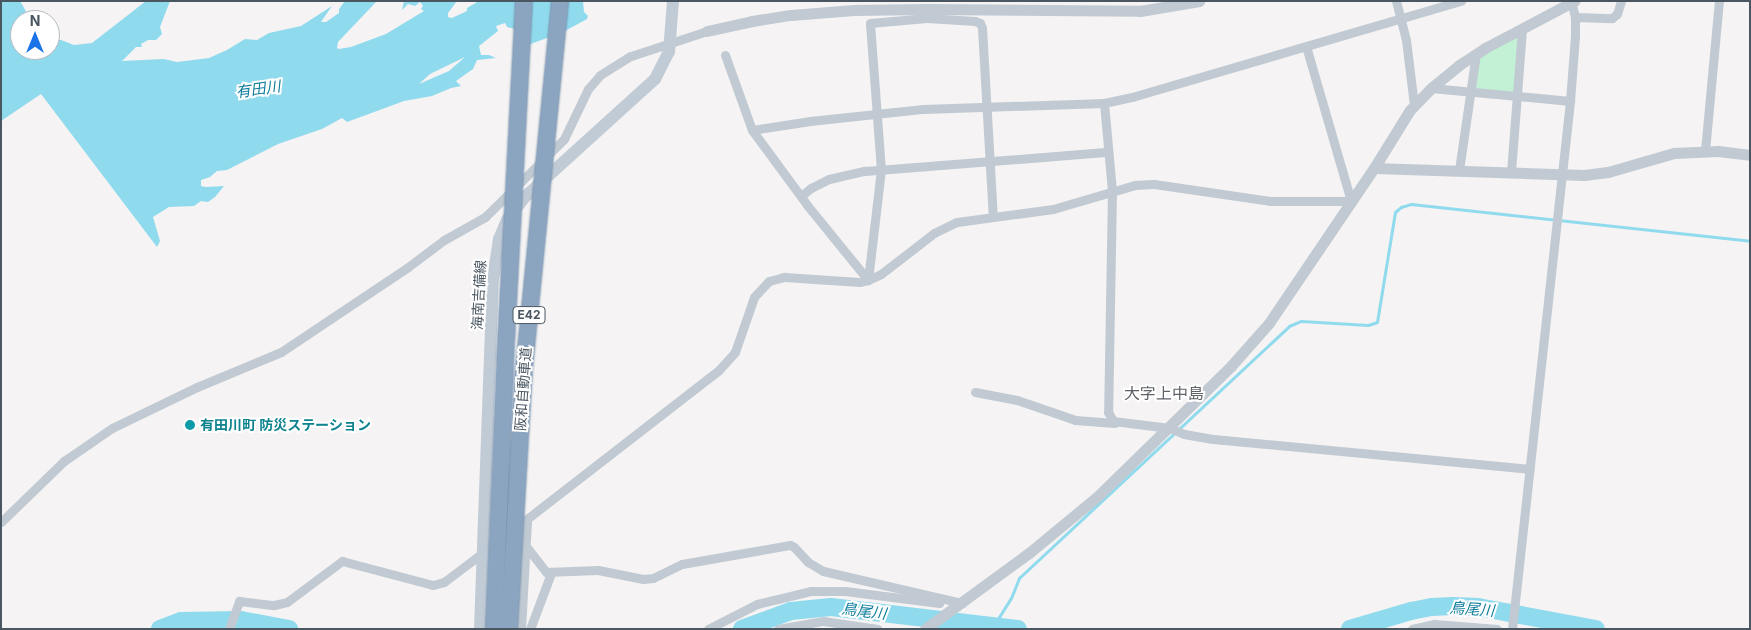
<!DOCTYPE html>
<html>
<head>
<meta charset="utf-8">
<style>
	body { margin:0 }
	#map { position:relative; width:1751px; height:630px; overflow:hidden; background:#f5f3f3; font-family:Inter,"Noto Sans JP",sans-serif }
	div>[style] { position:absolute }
	.green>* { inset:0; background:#c3f1d5 }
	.water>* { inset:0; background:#90daee }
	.stream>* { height:3px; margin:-1.5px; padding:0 1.5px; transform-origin:1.5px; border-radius:1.5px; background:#90daee }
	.river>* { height:18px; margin:-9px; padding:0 9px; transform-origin:9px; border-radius:9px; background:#90daee }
	.minor>* { height:9px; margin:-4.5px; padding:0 4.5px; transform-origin:4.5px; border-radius:4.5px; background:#c1cad2 }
	.tertiary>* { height:11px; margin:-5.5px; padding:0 5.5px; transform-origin:5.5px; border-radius:5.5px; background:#c1cad2 }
	.secondary>* { height:12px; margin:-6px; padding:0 6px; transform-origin:6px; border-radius:6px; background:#c1cbd6 }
	.bridges { filter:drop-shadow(0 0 1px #7690ad) drop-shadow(0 0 1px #7690ad) }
	.motorway-bridge>* { height:16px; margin:-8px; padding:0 8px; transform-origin:8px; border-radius:8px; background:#8ba5c1 }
	.dots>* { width:14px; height:14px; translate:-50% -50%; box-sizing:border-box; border:2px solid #fff; border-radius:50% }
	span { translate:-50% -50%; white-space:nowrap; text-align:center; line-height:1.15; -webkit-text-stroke:4px #fff; paint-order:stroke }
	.shield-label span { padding:1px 4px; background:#fff; border:1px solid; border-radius:4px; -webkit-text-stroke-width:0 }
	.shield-label { font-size:12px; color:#4a5661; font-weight:700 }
	.street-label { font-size:14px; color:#4a5661 }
	.culture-label { font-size:14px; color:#0d838f; font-weight:700 }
	.left { translate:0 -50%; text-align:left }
	.water-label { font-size:15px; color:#0c7c9b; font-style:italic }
	.quarter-label { font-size:16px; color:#5f6368 }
	.frame { position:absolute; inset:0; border:2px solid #4a5661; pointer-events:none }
	.north { position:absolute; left:10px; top:10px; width:50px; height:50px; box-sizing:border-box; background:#fff; border:1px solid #b7bbc0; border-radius:50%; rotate:0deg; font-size:14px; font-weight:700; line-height:20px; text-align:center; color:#4a5661 }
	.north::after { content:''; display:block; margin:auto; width:18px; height:22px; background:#1a73e8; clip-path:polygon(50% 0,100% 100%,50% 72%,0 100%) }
</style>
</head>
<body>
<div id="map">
	<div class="green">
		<div style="clip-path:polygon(1519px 34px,1515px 93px,1474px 89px,1479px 56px)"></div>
	</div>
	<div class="water">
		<div style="clip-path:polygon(evenodd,1px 1px,20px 1px,31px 20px,20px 20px,20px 50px,50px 50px,50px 37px,52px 40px,61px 40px,74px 45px,92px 43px,146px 1px,170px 1px,160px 27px,162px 34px,156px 40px,148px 40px,141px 44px,142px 47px,136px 47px,122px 61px,164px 59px,177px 62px,209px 58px,227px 50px,245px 39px,257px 40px,269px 33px,301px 26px,332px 6px,321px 22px,326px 22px,339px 13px,339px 9px,345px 1px,377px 1px,338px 42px,337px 48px,339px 49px,351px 47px,386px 34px,424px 11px,421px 9px,423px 6px,420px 2px,415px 6px,408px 4px,402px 10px,404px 1px,457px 1px,448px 13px,448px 17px,452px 18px,467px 11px,467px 8px,479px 1px,583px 1px,584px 12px,588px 16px,587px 19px,563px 32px,528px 45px,515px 29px,507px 27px,505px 23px,496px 26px,498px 31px,479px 46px,481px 55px,489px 55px,496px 58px,477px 60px,473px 69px,456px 81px,461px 86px,451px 88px,432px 96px,404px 101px,347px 122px,342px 118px,322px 129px,278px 144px,227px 170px,217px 171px,210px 177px,201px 180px,201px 186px,206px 187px,224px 186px,215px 197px,208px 202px,201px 201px,194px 206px,169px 207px,153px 217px,160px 241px,157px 247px,41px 94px,1px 121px,1px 1px,465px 57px,449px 71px,419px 84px,430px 74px,465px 57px)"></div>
	</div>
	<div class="stream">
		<div style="left:997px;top:627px;width:10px;rotate:-79deg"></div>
		<div style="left:999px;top:617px;width:22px;rotate:-58deg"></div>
		<div style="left:1011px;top:598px;width:22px;rotate:-68deg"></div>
		<div style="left:1019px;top:578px;width:369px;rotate:-43deg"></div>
		<div style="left:1289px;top:326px;width:13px;rotate:-23deg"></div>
		<div style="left:1301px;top:321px;width:67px;rotate:3.4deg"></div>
		<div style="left:1368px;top:325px;width:9px;rotate:-18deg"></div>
		<div style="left:1377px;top:322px;width:111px;rotate:-80.7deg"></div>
		<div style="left:1395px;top:212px;width:8px;rotate:-40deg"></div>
		<div style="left:1401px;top:207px;width:10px;rotate:-17deg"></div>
		<div style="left:1411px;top:204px;width:341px;rotate:6.2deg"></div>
	</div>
	<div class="river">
		<div style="left:160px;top:629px;width:22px;rotate:-21deg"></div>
		<div style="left:181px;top:621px;width:60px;rotate:-1deg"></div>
		<div style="left:241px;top:620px;width:49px;rotate:10.6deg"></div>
		<div style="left:742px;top:629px;width:52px;rotate:-20.2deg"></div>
		<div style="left:791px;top:611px;width:40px;rotate:-5.7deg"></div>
		<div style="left:831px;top:607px;width:188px;rotate:6.7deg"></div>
		<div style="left:1350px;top:629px;width:64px;rotate:-16.4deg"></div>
		<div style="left:1411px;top:611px;width:21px;rotate:-11deg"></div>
		<div style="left:1432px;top:607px;width:21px;rotate:-3deg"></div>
		<div style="left:1453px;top:606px;width:25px;rotate:2deg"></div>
		<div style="left:1478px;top:607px;width:120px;rotate:10.6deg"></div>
	</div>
	<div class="minor">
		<div style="left:1396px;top:1px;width:40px;rotate:75.6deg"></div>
		<div style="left:1406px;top:40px;width:65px;rotate:83deg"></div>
		<div style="left:1575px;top:17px;width:37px;rotate:2deg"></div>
		<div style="left:1612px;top:18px;width:6px;rotate:-39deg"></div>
		<div style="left:1617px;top:14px;width:14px;rotate:-73deg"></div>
		<div style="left:927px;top:18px;width:48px;rotate:3.6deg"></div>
		<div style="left:975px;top:21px;width:5px;rotate:22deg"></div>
		<div style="left:980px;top:23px;width:5px;rotate:68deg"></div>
		<div style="left:982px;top:28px;width:188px;rotate:86.7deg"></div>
		<div style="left:725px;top:55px;width:80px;rotate:70.2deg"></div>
		<div style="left:752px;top:130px;width:93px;rotate:53.7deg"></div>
		<div style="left:807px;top:205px;width:97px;rotate:50.9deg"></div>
		<div style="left:1431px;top:88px;width:140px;rotate:5.3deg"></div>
		<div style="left:1104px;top:103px;width:88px;rotate:84.8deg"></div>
		<div style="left:1112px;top:191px;width:221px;rotate:91deg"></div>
		<div style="left:1108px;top:412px;width:10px;rotate:61deg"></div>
		<div style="left:1113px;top:421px;width:57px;rotate:7deg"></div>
		<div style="left:1170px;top:428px;width:15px;rotate:23deg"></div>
		<div style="left:1184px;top:434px;width:29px;rotate:10deg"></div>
		<div style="left:1213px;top:439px;width:318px;rotate:5.4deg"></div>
		<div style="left:752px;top:130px;width:59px;rotate:-8.8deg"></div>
		<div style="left:810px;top:121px;width:114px;rotate:-6.1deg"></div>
		<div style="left:923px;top:109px;width:181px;rotate:-1.9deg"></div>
		<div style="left:1104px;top:103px;width:29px;rotate:-12deg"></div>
		<div style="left:1132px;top:97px;width:343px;rotate:-16.3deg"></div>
		<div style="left:1705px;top:151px;width:151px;rotate:-84.7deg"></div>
		<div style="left:1459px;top:170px;width:117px;rotate:-81.7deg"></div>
		<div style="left:1511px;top:172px;width:143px;rotate:-85.6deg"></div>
		<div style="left:801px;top:196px;width:13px;rotate:-39deg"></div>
		<div style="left:811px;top:188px;width:20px;rotate:-27deg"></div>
		<div style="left:829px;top:179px;width:37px;rotate:-13deg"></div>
		<div style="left:865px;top:171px;width:244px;rotate:-4.5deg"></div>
		<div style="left:868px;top:280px;width:111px;rotate:-83.3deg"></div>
		<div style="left:881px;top:170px;width:147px;rotate:-94.3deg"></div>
		<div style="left:870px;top:23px;width:57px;rotate:-5deg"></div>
		<div style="left:927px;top:18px;width:9px;rotate:-90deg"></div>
		<div style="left:975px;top:392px;width:43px;rotate:10.8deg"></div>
		<div style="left:1017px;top:400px;width:61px;rotate:19deg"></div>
		<div style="left:1075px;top:420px;width:40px;rotate:4.3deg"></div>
		<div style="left:1px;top:522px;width:88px;rotate:-44.1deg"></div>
		<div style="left:64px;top:461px;width:58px;rotate:-34.5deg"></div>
		<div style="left:112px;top:428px;width:94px;rotate:-25.8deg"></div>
		<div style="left:197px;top:387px;width:91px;rotate:-22.6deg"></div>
		<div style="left:281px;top:352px;width:153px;rotate:-33.8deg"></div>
		<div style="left:408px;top:267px;width:45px;rotate:-36.9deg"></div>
		<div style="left:444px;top:240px;width:47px;rotate:-29.3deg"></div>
		<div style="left:485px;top:217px;width:111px;rotate:-44.6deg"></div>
		<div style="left:564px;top:139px;width:55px;rotate:-64.4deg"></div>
		<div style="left:588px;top:89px;width:18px;rotate:-49deg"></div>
		<div style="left:600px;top:75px;width:36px;rotate:-32deg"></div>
		<div style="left:631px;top:56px;width:80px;rotate:-18.2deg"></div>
		<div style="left:514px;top:529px;width:258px;rotate:-37.8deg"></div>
		<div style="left:718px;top:371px;width:25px;rotate:-48deg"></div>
		<div style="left:735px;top:352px;width:58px;rotate:-70.9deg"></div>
		<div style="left:754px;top:297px;width:22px;rotate:-47deg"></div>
		<div style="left:769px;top:281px;width:16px;rotate:-15deg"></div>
		<div style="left:784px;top:277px;width:76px;rotate:3.8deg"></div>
		<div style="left:860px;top:282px;width:8px;rotate:-14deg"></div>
		<div style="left:868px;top:280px;width:14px;rotate:-25deg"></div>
		<div style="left:881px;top:274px;width:67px;rotate:-37.7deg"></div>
		<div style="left:934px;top:233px;width:25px;rotate:-26deg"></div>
		<div style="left:957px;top:222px;width:97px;rotate:-7.7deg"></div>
		<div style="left:1053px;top:209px;width:85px;rotate:-16.3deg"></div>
		<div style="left:1135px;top:185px;width:19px;rotate:-3deg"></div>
		<div style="left:1154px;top:184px;width:117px;rotate:8.3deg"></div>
		<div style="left:1270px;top:201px;width:81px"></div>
		<div style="left:1351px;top:201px;width:161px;rotate:-106.2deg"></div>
		<div style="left:525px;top:545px;width:34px;rotate:52deg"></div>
		<div style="left:546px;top:572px;width:52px;rotate:-2.2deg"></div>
		<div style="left:598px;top:570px;width:46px;rotate:11.3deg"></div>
		<div style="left:643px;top:579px;width:10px;rotate:-6deg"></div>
		<div style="left:653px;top:578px;width:32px;rotate:-26deg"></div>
		<div style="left:682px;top:564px;width:110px;rotate:-10deg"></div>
		<div style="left:790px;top:545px;width:4px;rotate:27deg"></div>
		<div style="left:794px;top:547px;width:21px;rotate:47deg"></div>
		<div style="left:808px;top:562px;width:17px;rotate:31deg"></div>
		<div style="left:823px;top:571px;width:143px;rotate:13deg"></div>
		<div style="left:229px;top:629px;width:30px;rotate:-70deg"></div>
		<div style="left:239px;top:601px;width:35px;rotate:7deg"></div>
		<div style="left:274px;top:605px;width:13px;rotate:-13deg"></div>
		<div style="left:287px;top:602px;width:69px;rotate:-36.7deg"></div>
		<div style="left:342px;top:561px;width:94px;rotate:14.8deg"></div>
		<div style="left:433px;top:585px;width:11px;rotate:-15deg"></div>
		<div style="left:444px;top:582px;width:51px;rotate:-37.1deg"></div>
		<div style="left:521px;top:629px;width:109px;rotate:-86.8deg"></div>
		<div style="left:530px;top:629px;width:60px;rotate:-69.4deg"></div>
		<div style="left:708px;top:629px;width:55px;rotate:-27deg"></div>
		<div style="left:757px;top:604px;width:56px;rotate:-13.5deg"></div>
		<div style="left:811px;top:591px;width:34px"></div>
		<div style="left:845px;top:591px;width:95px;rotate:7.3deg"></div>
		<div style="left:778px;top:629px;width:46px;rotate:-10.1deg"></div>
		<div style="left:823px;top:621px;width:55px;rotate:8.4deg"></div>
		<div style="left:1412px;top:629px;width:23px;rotate:-13deg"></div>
		<div style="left:1434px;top:624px;width:63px;rotate:4.5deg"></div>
		<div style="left:1512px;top:629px;width:531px;rotate:-83.73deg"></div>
		<div style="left:1570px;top:101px;width:65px;rotate:-85.6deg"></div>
		<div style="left:1575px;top:36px;width:19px;rotate:-90deg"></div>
		<div style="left:1575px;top:17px;width:16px;rotate:-104deg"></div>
	</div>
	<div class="tertiary">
		<div style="left:707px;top:31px;width:46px;rotate:-12.5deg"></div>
		<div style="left:752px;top:21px;width:39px;rotate:-9deg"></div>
		<div style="left:791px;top:15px;width:63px;rotate:-4.5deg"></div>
		<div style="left:854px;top:10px;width:73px;rotate:-0.8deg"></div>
		<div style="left:927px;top:9px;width:213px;rotate:0.5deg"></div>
		<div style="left:1140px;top:11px;width:60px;rotate:-9.6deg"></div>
		<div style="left:1374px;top:168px;width:210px;rotate:1.9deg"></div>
		<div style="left:1584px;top:175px;width:24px;rotate:-7deg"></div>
		<div style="left:1608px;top:172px;width:69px;rotate:-16.1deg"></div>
		<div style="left:1674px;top:153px;width:44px;rotate:-2.6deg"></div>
		<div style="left:1718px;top:151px;width:32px;rotate:7deg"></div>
		<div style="left:925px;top:629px;width:129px;rotate:-36.2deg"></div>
		<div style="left:1029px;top:553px;width:91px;rotate:-39.6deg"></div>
		<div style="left:1099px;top:495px;width:185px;rotate:-44.3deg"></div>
		<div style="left:1231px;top:366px;width:57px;rotate:-48.5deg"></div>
		<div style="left:1269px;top:323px;width:187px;rotate:-55.9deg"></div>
		<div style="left:1374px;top:168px;width:68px;rotate:-58.2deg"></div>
		<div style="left:1410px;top:110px;width:30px;rotate:-46deg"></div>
		<div style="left:1431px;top:88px;width:36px;rotate:-39deg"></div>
		<div style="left:1459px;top:65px;width:31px;rotate:-33deg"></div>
		<div style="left:1485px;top:48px;width:101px;rotate:-27.8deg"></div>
	</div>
	<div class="secondary">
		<div style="left:480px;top:629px;width:350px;rotate:-87.9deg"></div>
		<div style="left:493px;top:279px;width:40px;rotate:-81.5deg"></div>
		<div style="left:499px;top:239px;width:21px;rotate:-67deg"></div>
		<div style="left:507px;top:220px;width:31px;rotate:-52deg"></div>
		<div style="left:526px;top:196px;width:174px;rotate:-42.2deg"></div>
		<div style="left:655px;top:79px;width:30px;rotate:-63deg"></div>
		<div style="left:669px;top:52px;width:51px;rotate:-85.5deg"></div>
	</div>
	<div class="bridges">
		<div class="motorway-bridge">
			<div style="left:494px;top:629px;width:267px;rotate:-87.6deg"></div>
			<div style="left:505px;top:362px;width:361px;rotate:-87deg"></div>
			<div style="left:509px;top:629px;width:260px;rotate:-86.7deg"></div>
			<div style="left:524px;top:369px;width:370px;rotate:-84.4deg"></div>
		</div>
	</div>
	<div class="dots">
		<div style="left:190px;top:425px;background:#0f9aa8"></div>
	</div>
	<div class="shield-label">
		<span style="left:529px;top:315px">E42</span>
	</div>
	<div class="street-label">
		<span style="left:479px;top:295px;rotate:-87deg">海南吉備線</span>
		<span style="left:523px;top:389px;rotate:-86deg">阪和自動車道</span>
	</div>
	<div class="culture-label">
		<span class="left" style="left:200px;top:425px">有田川町 防災ステーション</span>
	</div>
	<div class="water-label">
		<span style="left:258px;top:89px;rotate:-8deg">有田川</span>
		<span style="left:1472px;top:609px;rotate:4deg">鳥尾川</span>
		<span style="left:864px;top:611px;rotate:7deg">鳥尾川</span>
	</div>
	<div class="quarter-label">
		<span style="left:1164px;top:393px">大字上中島</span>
	</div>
	<div class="frame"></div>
	<div class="north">N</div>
</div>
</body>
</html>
